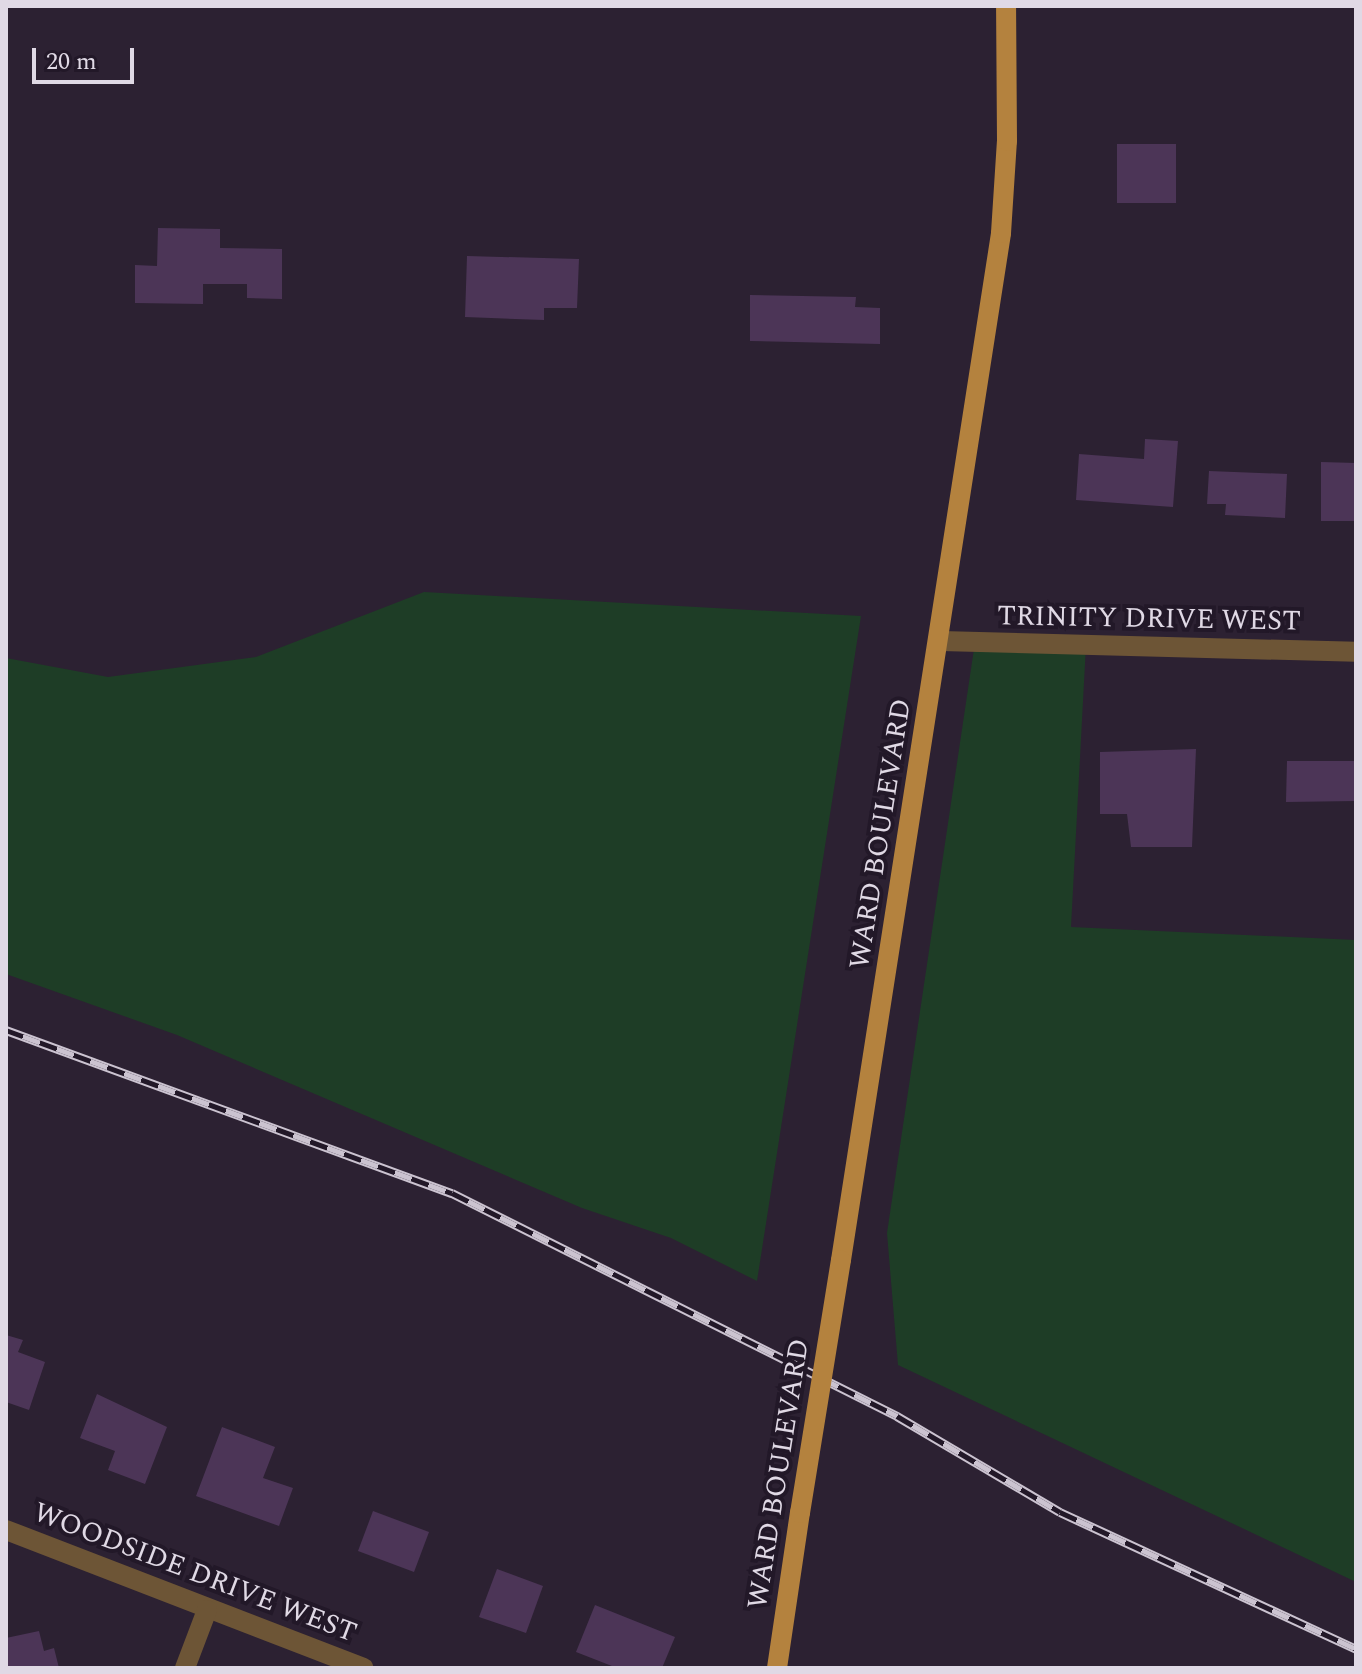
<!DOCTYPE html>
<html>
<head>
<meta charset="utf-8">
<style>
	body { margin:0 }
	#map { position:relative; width:1362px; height:1674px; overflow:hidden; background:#2c2132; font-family:Spectral,serif }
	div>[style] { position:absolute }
	.green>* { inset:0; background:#1e3d26 }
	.building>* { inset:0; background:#4c3557 }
	.minor>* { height:20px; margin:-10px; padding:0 10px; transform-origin:10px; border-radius:10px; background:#6d5536 }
	.primary>* { height:20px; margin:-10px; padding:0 10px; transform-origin:10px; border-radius:10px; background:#b4823e }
	.rail>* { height:9px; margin-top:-4.5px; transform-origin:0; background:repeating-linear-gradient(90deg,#221828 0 18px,#cbc3d0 0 36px); box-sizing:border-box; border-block:2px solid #cbc3d0 }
	.primary-bridge>* { height:20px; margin:-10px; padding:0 10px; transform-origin:10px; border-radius:10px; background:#b4823e }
	span { translate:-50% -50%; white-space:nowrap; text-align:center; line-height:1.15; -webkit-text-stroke:8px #221828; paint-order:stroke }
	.street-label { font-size:28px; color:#e0d9e5 }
	.frame { position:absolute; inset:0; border:8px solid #e0d9e5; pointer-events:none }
	.scale { position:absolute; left:32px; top:48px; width:102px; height:36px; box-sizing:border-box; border:4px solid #e0d9e5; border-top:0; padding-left:10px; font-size:24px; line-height:28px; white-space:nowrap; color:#e0d9e5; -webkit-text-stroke:6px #221828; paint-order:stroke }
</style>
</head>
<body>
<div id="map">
	<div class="green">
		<div style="clip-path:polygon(424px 592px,861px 616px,757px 1281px,671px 1238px,582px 1208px,177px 1035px,6px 974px,6px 658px,108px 677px,256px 657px)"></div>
		<div style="clip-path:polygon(975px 642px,1086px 645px,1071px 927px,1356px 940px,1356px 1582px,898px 1365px,887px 1233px)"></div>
	</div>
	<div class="building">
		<div style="clip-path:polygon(1117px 144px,1176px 144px,1176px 203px,1117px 203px)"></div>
		<div style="clip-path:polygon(158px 228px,220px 229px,220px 248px,282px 249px,282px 299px,247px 298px,247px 284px,203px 284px,203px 304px,135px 303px,135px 265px,157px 266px)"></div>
		<div style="clip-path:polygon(467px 256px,579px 259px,577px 308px,544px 308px,544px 320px,465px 317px)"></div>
		<div style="clip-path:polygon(750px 295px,856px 297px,855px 307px,880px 308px,880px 344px,750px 341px)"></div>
		<div style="clip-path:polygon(1145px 439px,1178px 441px,1173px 507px,1076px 500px,1079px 454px,1144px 459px)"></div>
		<div style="clip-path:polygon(1321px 462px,1356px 463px,1356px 521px,1321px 521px)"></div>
		<div style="clip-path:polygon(1209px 471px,1287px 474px,1285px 518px,1225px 515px,1226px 504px,1207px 504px)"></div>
		<div style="clip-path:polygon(1196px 749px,1192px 847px,1131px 847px,1127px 814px,1100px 814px,1100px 752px)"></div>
		<div style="clip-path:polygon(1287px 761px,1356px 761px,1356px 801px,1286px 802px)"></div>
		<div style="clip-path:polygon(6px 1335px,23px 1340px,18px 1352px,45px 1362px,29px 1410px,6px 1402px)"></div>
		<div style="clip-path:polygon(97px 1394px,167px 1427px,145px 1484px,108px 1470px,115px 1451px,80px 1438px)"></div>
		<div style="clip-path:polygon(222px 1427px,275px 1447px,263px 1478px,293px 1488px,279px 1526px,196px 1496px)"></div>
		<div style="clip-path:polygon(373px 1511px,429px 1532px,414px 1572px,358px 1551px)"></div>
		<div style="clip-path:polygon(497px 1569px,543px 1586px,526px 1633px,479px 1617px)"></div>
		<div style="clip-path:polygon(595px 1605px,675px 1637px,662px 1668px,617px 1668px,576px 1652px)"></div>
		<div style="clip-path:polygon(39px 1631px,44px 1651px,54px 1648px,59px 1668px,6px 1668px,6px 1638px)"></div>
	</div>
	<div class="minor">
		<div style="left:941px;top:641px;width:415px;rotate:1.5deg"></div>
		<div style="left:6px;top:1530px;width:383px;rotate:21.1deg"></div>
		<div style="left:185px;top:1668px;width:62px;rotate:-69.2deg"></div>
	</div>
	<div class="primary">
		<div style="left:841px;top:1260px;width:1039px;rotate:-81.14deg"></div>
		<div style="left:1001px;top:233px;width:92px;rotate:-86.3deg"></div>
		<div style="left:1007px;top:141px;width:135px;rotate:-90.4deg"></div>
		<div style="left:777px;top:1668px;width:157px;rotate:-81.6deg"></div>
	</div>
	<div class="rail">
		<div style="left:6px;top:1030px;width:475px;rotate:20.1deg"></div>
		<div style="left:452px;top:1193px;width:498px;rotate:26.6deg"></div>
		<div style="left:897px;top:1416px;width:189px;rotate:30.5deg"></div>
		<div style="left:1060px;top:1512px;width:326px;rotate:24.8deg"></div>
	</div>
	<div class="primary-bridge">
		<div style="left:800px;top:1513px;width:256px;rotate:-80.8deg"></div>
	</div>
	<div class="street-label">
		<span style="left:1149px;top:619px;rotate:1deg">TRINITY DRIVE WEST</span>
		<span style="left:881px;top:834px;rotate:-81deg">WARD BOULEVARD</span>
		<span style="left:779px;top:1474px;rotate:-81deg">WARD BOULEVARD</span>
		<span style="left:195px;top:1573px;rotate:21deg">WOODSIDE DRIVE WEST</span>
	</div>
	<div class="frame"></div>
	<div class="scale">20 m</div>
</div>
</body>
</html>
